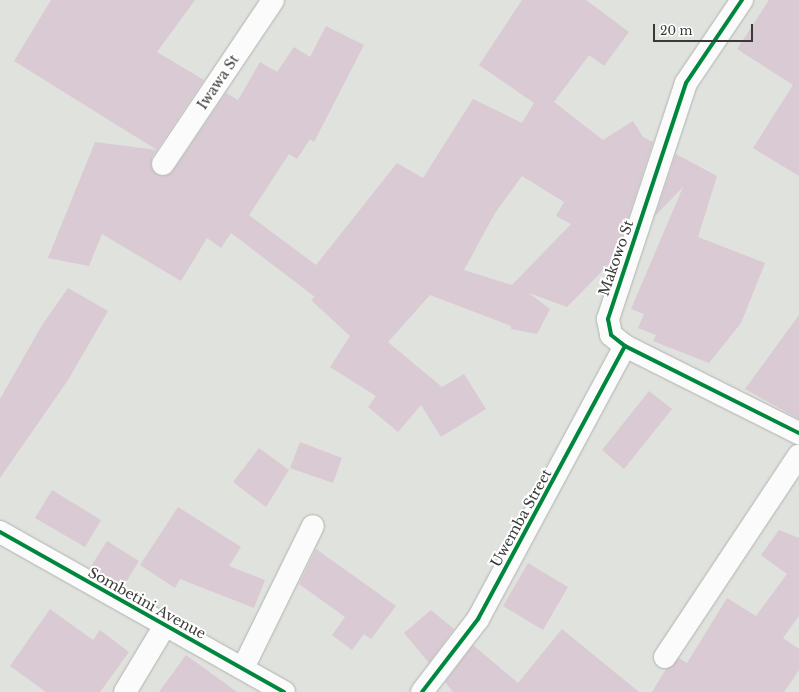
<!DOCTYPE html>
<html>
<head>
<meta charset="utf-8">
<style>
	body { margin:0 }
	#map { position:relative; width:799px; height:692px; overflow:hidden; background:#e0e2de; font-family:"Libre Baskerville",serif }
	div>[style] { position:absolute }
	.building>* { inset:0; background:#d9cad4 }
	.roads { filter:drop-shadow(0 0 1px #b1b3b0) drop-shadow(0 0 1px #b1b3b0) }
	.minor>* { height:22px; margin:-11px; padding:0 11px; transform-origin:11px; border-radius:11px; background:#fafbfa }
	.cycleway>* { height:4px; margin:-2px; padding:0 2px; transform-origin:2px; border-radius:2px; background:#00873e }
	span { translate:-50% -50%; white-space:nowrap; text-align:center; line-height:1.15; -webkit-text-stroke:4px #fff; paint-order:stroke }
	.street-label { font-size:14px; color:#3a3a38 }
	.scale { position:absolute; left:653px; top:24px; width:100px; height:18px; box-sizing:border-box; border:2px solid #3a3a38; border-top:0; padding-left:5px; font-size:12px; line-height:14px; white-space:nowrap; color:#3a3a38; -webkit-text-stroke:3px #fff; paint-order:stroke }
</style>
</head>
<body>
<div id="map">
	<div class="building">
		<div style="clip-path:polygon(evenodd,51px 0,195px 0,157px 52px,204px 80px,152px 157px,152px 169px,162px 176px,173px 171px,226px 93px,238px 100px,260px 62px,277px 72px,294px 47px,310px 57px,326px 26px,364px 45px,314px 142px,310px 139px,297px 159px,289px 154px,249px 215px,316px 265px,397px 163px,423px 178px,473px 99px,522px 123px,534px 103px,479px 65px,522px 0,586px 0,629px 32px,604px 66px,589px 55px,554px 102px,603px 140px,633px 121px,643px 137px,653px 142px,615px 258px,567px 307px,529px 293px,550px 309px,537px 334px,511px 329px,511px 326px,430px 295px,388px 342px,442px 387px,464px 374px,486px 409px,441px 437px,421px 405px,398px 432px,368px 407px,376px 396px,330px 367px,350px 336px,311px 300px,315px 297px,231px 233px,221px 248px,207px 238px,181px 281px,102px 234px,89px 266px,48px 258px,95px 142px,157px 150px,14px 61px,51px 0,522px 176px,564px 202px,556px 216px,571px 224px,512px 285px,464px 270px,495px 213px,522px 176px)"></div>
		<div style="clip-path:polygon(769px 0,799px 0,799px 176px,753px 148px,793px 85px,737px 49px)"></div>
		<div style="clip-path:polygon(676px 154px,717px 176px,698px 237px,765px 263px,741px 323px,709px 363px,653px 341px,656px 335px,638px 328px,644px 314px,631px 309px,683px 187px,655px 216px)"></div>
		<div style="clip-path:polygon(68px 288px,108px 311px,68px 380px,0 478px,0 399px,42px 325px)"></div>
		<div style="clip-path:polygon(799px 315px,799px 419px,745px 389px)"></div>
		<div style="clip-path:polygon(649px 391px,672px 409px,624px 469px,602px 450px)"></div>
		<div style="clip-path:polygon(300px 442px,342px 458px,333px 483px,290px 468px)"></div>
		<div style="clip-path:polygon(259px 448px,289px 470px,266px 507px,233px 482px)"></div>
		<div style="clip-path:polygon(52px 490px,101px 520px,85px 547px,35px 518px)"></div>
		<div style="clip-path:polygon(178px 507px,241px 547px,229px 566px,265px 580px,254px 608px,180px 579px,175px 588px,140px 565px)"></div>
		<div style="clip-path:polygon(779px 530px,799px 538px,799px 616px,783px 638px,799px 649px,799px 670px,784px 692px,652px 692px,666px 669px,679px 658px,687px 663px,727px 598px,756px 616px,787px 574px,761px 555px)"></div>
		<div style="clip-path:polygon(107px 541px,139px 561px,123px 587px,90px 568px)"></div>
		<div style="clip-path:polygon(316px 549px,396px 606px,371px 639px,364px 634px,352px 650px,332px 635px,345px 617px,299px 584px)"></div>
		<div style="clip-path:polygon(528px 563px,568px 587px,543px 630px,503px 606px)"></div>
		<div style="clip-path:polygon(50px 609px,93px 640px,100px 630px,129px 652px,100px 692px,46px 692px,10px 666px)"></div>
		<div style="clip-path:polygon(431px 610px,454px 629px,429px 663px,404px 633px)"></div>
		<div style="clip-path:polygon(562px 629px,639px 692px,453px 692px,445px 682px,473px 645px,518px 683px)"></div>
		<div style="clip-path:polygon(186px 655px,237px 692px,159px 692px)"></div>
	</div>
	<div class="roads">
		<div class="minor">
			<div style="left:742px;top:0;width:100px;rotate:124deg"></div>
			<div style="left:686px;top:83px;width:249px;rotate:108.3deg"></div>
			<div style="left:608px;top:319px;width:16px;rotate:79deg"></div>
			<div style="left:611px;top:335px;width:18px;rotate:38deg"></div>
			<div style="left:625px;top:346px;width:195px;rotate:26.6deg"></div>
			<div style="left:163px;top:164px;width:197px;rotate:-56.1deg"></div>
			<div style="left:0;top:532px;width:326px;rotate:29.4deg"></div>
			<div style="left:665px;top:657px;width:242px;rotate:-56.4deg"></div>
			<div style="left:243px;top:668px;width:158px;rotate:-63.8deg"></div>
			<div style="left:125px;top:692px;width:76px;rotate:-59deg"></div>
			<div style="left:422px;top:692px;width:92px;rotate:-52.5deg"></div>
			<div style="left:478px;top:619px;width:310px;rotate:-61.7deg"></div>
		</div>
	</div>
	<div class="cycleway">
		<div style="left:742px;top:0;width:100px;rotate:124deg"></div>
		<div style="left:686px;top:83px;width:249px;rotate:108.3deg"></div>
		<div style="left:608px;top:319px;width:16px;rotate:79deg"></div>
		<div style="left:611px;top:335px;width:18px;rotate:38deg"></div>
		<div style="left:625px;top:346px;width:195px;rotate:26.6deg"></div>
		<div style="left:0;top:532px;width:326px;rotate:29.4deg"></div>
		<div style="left:422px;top:692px;width:92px;rotate:-52.5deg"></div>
		<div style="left:478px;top:619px;width:310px;rotate:-61.7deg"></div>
	</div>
	<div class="street-label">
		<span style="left:218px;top:82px;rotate:-56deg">Iwawa St</span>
		<span style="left:616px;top:258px;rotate:-71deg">Makowo St</span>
		<span style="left:521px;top:518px;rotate:-61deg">Uwemba Street</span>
		<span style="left:147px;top:603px;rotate:29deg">Sombetini Avenue</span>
	</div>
	<div class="scale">20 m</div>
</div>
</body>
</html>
